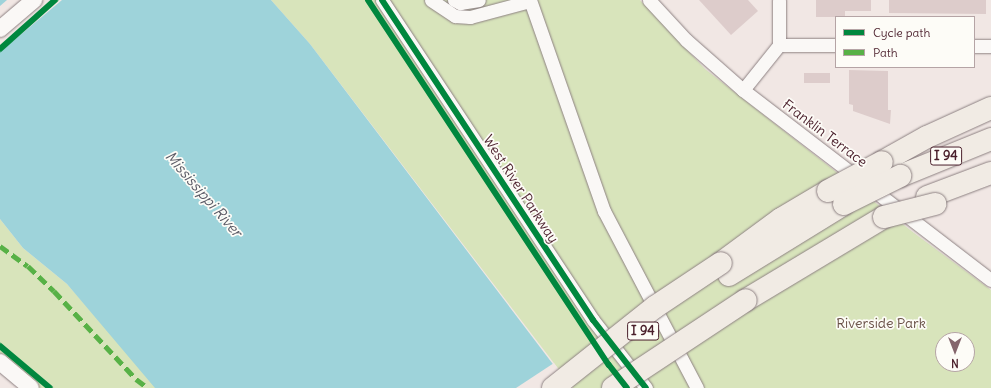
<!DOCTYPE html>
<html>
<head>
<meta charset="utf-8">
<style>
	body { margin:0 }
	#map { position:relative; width:991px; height:388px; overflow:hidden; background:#f1e7e4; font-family:Delius,sans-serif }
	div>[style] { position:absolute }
	.green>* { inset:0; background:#d8e4bb }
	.water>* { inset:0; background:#9ed3da }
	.pier>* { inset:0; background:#f1e7e4 }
	.building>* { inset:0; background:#ddcccb }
	.roads { filter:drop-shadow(0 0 1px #8d8182) drop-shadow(0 0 1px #8d8182) }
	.minor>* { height:13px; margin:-6.5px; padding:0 6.5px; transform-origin:6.5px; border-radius:6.5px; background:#faf8f6 }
	.tertiary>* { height:16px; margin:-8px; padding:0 8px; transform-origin:8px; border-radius:8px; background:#faf8f6 }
	.motorway>* { height:22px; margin:-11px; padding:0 11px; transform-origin:11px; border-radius:11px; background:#f1ebe4 }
	.bridges { filter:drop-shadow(0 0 1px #8d8182) drop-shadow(0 0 1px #8d8182) }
	.motorway-bridge>* { height:22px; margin:-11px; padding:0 11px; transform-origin:11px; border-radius:11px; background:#f1ebe4 }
	.quiet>* { height:5px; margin-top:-2.5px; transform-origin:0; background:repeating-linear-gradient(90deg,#57b146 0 10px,transparent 0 15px) }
	.cycleway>* { height:6px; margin:-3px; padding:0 3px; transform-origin:3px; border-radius:3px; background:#00873e }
	span { translate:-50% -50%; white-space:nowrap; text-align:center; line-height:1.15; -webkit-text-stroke:3.5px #fdfcf7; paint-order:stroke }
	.shield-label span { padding:1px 3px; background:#fdfcf7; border:1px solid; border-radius:3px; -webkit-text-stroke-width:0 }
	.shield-label { font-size:13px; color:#4a1f2b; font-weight:700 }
	.street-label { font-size:14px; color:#4a1f2b }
	.park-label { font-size:14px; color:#685046 }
	.water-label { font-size:15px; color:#5b5b66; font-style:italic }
	.legend { position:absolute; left:835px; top:16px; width:140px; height:52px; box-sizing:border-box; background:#fdfcf7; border:1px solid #b5a4a5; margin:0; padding:5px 7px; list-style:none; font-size:12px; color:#4a1f2b }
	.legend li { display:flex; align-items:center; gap:8px; height:20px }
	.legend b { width:20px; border:1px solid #b5a4a5 }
	.north { position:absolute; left:935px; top:332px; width:40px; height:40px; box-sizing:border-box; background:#fdfcf7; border:1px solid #b5a4a5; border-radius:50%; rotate:180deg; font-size:11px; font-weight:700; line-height:16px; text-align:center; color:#4a1f2b }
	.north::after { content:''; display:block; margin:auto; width:14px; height:18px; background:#84656c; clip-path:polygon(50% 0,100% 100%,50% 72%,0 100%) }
</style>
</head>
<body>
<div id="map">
	<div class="green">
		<div style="clip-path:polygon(evenodd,271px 0,640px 0,705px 69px,914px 233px,991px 290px,991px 388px,573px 388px,310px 44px,271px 0,943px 340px,967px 340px,967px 364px,943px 364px,943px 340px)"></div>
		<div style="clip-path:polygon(0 219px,23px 248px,67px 284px,158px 388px,37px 388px,0 357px)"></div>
	</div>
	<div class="water">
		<div style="clip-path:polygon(0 0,271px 0,310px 44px,571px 388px,155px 388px,67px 284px,23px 248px,0 219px)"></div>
	</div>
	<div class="pier">
		<div style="clip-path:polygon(7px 0,62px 0,0 52px,0 6px)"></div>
		<div style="clip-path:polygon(554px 363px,572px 388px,516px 388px)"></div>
	</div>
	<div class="building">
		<div style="clip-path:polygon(699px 0,748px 0,758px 11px,731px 35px)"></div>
		<div style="clip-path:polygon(816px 0,871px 0,871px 11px,845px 11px,845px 17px,816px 17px)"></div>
		<div style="clip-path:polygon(889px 0,986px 0,986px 14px,889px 13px)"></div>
		<div style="clip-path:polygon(849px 70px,888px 71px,888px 110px,891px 110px,890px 124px,853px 111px,853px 105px,849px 104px)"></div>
		<div style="clip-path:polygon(804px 73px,830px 73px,830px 83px,804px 83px)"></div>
	</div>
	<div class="roads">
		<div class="minor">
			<div style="left:382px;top:0;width:383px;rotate:56.6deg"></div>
			<div style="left:593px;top:320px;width:86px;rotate:52.1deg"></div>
			<div style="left:431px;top:0;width:29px;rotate:34deg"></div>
			<div style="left:455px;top:16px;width:15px;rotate:4deg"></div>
			<div style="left:470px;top:17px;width:62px;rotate:-14.9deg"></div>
			<div style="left:454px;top:0;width:7px;rotate:27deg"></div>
			<div style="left:460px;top:3px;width:19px;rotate:-9deg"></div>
			<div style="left:530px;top:0;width:224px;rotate:70.7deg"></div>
			<div style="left:604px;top:211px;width:200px;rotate:62.3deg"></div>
			<div style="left:649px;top:0;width:54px;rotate:47.2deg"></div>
			<div style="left:686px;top:40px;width:76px;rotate:41.3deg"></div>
			<div style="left:743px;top:90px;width:312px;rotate:37.5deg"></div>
			<div style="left:779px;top:45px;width:57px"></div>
			<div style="left:779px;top:45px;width:45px;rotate:-90deg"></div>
			<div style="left:974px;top:46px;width:17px"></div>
			<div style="left:743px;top:90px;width:58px;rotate:-51.3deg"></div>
		</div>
		<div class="tertiary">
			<div style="left:0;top:29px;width:45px;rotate:-40.5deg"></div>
			<div style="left:0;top:362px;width:40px;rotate:40deg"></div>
		</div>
		<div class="motorway">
			<div style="left:882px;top:162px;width:51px;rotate:-29.1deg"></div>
			<div style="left:927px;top:137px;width:70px;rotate:-24.4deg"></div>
			<div style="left:900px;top:176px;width:98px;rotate:-22.1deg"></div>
			<div style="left:927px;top:197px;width:68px;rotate:-20.6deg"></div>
			<div style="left:721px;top:263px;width:74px;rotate:-36.3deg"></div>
			<div style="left:781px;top:219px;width:55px;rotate:-30.8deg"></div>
			<div style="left:729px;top:275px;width:135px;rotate:-31.7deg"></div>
			<div style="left:746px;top:300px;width:161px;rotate:-31deg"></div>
		</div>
	</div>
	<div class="bridges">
		<div class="motorway-bridge">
			<div style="left:828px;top:191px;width:61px;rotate:-28.2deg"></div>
			<div style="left:844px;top:204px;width:63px;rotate:-26.6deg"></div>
			<div style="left:884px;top:217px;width:53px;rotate:-14.3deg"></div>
			<div style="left:553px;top:388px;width:130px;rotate:-38.5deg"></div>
			<div style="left:655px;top:307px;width:79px;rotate:-33.7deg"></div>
			<div style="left:613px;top:388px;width:159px;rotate:-33.5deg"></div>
		</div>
	</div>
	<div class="quiet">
		<div style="left:0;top:246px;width:34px;rotate:36deg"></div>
		<div style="left:28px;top:266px;width:36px;rotate:44deg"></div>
		<div style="left:54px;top:291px;width:120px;rotate:47deg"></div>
		<div style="left:136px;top:379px;width:15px;rotate:37deg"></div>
	</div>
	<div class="cycleway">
		<div style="left:368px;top:0;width:437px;rotate:56.6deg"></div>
		<div style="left:609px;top:365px;width:29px;rotate:52deg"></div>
		<div style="left:382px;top:0;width:383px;rotate:56.6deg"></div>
		<div style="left:593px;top:320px;width:86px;rotate:52.1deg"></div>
		<div style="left:0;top:49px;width:74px;rotate:-41.7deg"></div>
		<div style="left:0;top:346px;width:65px;rotate:40deg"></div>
	</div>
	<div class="shield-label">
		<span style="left:946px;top:156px">I 94</span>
		<span style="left:643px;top:331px">I 94</span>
	</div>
	<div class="street-label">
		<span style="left:825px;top:133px;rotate:37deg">Franklin Terrace</span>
		<span style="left:521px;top:189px;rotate:57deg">West River Parkway</span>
	</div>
	<div class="park-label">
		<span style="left:881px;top:323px">Riverside Park</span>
	</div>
	<div class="water-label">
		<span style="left:204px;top:194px;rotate:49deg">Mississippi River</span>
	</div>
	<ul class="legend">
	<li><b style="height:5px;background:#00873e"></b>Cycle path</li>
	<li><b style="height:5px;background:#57b146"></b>Path</li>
	</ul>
	<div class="north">N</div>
</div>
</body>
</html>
